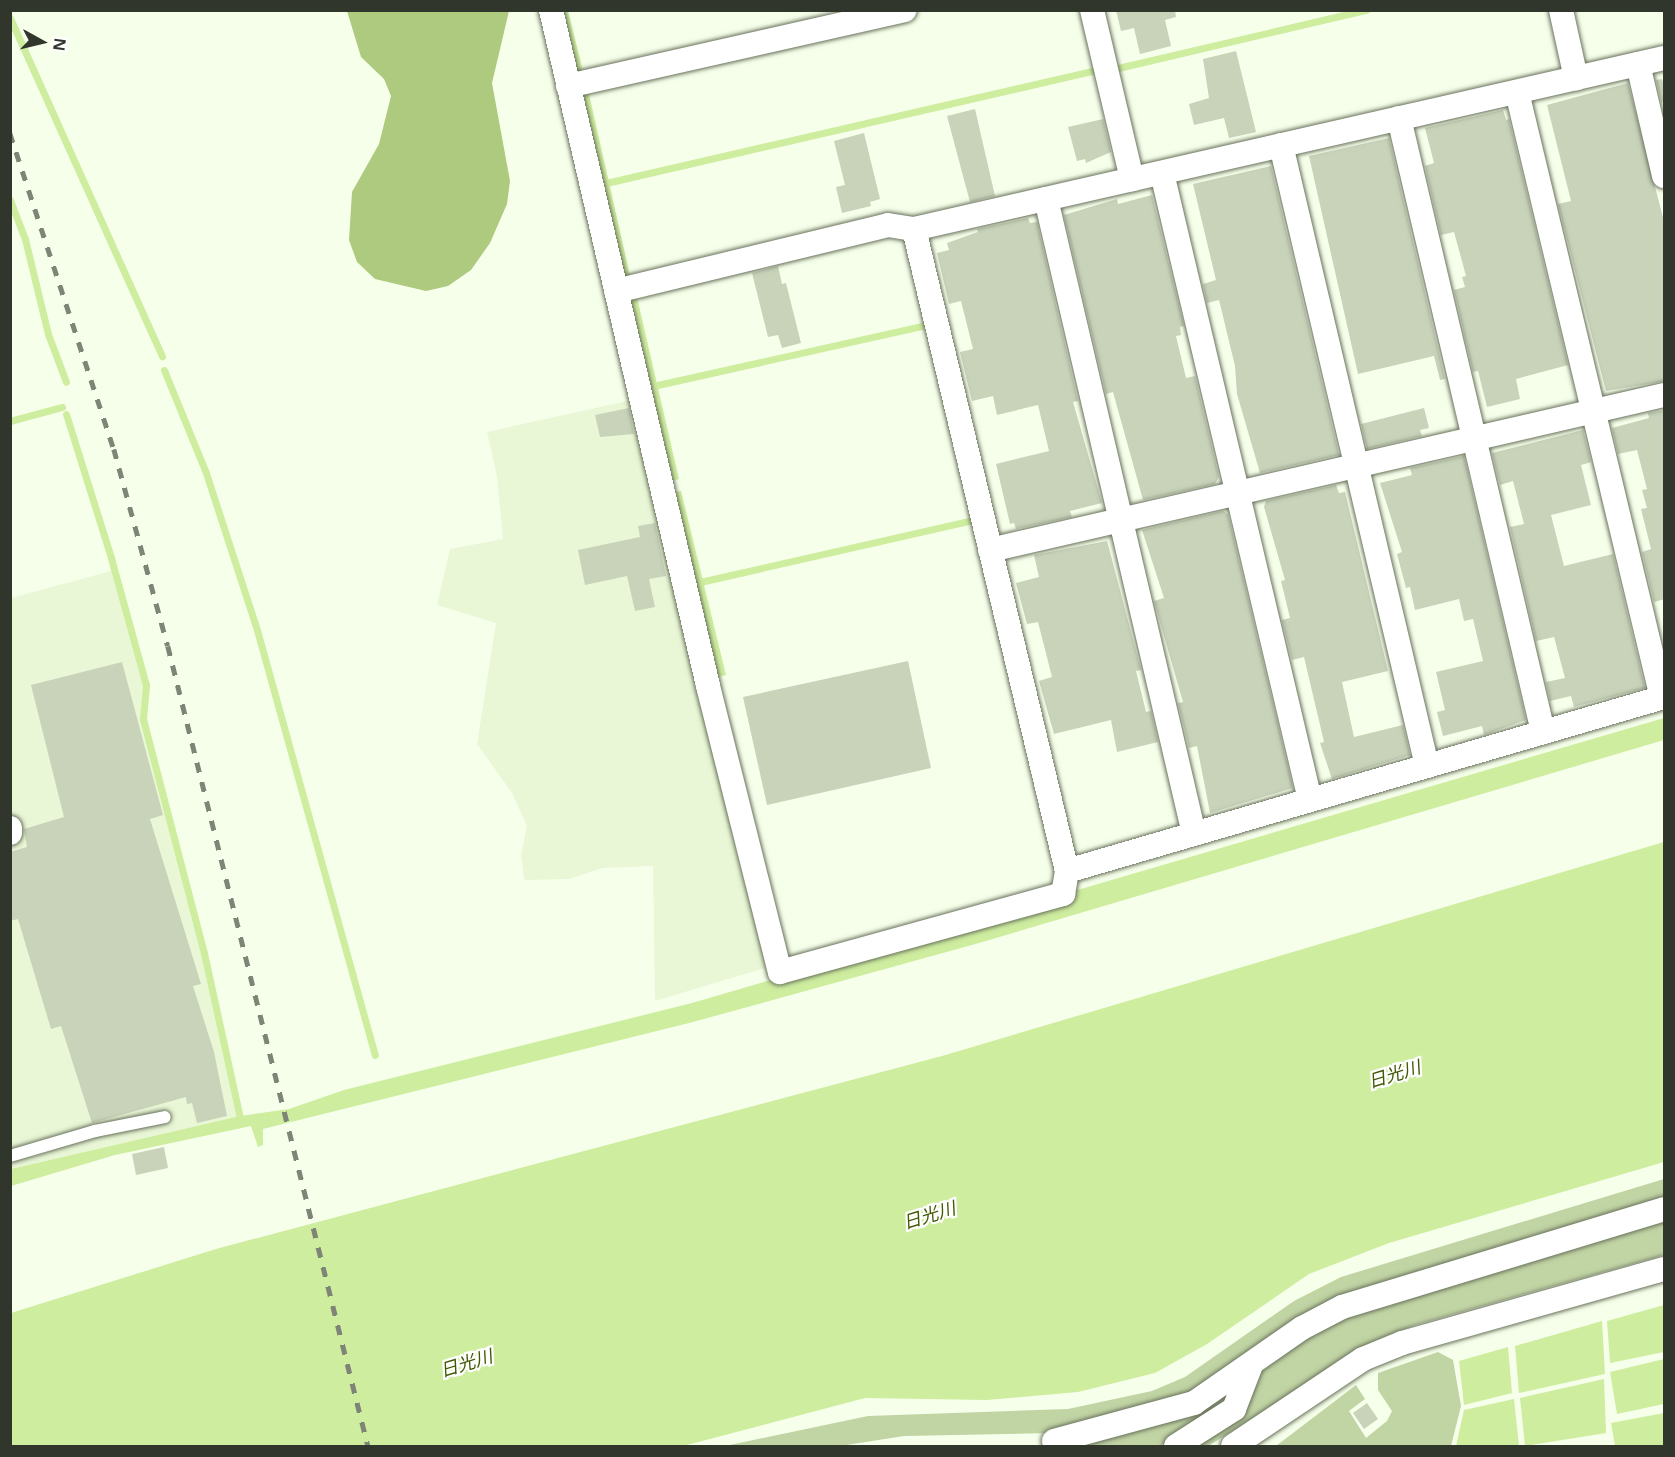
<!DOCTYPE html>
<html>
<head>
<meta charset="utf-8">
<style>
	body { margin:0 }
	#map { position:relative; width:1675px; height:1457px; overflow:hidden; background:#f6ffea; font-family:"Noto Sans","Noto Sans JP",sans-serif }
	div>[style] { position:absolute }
	.built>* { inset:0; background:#e9f7d6 }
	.green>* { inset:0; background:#c1d4a4 }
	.forest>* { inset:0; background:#adca7e }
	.water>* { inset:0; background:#ceed9f }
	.stream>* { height:7px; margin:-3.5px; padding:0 3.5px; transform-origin:3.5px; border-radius:3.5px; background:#ceed9f }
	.building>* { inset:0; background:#c8d3ba }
	.roads { filter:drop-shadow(0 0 2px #69725c) drop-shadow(0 0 2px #69725c) }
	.service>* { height:12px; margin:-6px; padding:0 6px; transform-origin:6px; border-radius:6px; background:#fff }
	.minor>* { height:24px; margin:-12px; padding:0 12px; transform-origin:12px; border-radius:12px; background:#fff }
	.rail>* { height:4.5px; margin-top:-2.25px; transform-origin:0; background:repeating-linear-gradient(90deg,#7e8576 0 10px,transparent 0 20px) }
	span { translate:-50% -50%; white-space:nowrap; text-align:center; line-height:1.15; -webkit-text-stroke:4.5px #fff; paint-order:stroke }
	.water-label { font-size:18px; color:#405800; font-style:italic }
	.frame { position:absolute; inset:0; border:12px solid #31362c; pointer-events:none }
	.north { position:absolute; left:12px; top:12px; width:60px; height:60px; -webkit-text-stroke:4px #fff; paint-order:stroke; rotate:98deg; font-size:16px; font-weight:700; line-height:24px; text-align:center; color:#31362c }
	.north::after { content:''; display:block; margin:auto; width:21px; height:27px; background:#31362c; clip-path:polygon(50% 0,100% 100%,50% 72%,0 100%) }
</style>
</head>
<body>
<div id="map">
	<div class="built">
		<div style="clip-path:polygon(632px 400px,769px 959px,765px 968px,655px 1001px,653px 866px,603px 868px,569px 879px,524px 880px,521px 855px,527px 826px,512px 793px,477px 744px,496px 623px,437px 605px,450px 549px,503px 539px,497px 477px,487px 432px)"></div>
		<div style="clip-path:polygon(115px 570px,146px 685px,143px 719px,204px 953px,240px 1116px,11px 1169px,10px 843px,19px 840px,10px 809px,11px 598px)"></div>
	</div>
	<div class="green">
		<div style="clip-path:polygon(1664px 1179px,1664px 1202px,1344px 1299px,1192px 1397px,1052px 1433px,904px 1436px,840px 1446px,725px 1446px,868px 1416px,1068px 1409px,1152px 1391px,1185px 1377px,1294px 1301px,1341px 1277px)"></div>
		<div style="clip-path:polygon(1664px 1216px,1664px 1255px,1415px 1325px,1373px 1342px,1210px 1445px,1187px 1446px,1260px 1368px,1342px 1315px)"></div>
		<div style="clip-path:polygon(1438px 1352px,1453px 1360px,1461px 1406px,1451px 1446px,1276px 1446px,1356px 1385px,1365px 1399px,1349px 1411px,1366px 1438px,1387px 1421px,1392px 1411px,1378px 1390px,1378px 1373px)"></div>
		<div style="clip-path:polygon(1227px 1392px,1230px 1402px,1160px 1446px,1051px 1446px)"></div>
	</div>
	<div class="forest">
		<div style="clip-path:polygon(347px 11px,509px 11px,492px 83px,510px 181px,507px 204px,490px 243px,471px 270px,448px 286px,426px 291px,375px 279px,357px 262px,349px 240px,352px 192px,379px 144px,391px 96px,384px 79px,361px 57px)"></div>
	</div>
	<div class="water">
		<div style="clip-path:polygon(562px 11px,568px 11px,584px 75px,578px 76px)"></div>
		<div style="clip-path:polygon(589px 94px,631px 280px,625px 281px,583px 95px)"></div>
		<div style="clip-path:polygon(636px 293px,679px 479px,673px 481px,628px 294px)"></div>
		<div style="clip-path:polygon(681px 491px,726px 675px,718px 677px,674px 492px)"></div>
		<div style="clip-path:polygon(1664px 718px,1664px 740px,979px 943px,693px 1022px,263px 1129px,263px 1145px,258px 1147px,251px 1126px,115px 1155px,11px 1186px,11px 1169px,240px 1116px,289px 1109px,344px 1090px,692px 1003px)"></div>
		<div style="clip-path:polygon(1664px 842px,1664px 1162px,1389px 1243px,1309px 1274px,1207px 1344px,1155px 1373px,1078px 1392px,987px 1400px,865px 1398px,683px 1446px,11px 1446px,11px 1313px,216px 1249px,942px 1056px)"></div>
		<div style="clip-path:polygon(1664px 1305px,1664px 1352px,1610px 1363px,1607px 1321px)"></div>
		<div style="clip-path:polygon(1602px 1321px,1605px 1374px,1519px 1393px,1515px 1346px)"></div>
		<div style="clip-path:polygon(1508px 1347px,1512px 1393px,1464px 1405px,1459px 1361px)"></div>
		<div style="clip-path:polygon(1664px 1359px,1664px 1404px,1617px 1414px,1610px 1372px)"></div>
		<div style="clip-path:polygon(1604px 1379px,1606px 1433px,1525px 1446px,1520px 1398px)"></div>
		<div style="clip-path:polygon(1514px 1399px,1519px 1446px,1456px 1446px,1464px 1410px)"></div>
		<div style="clip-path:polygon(1664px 1413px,1664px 1446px,1615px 1446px,1611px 1423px)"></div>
	</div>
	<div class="stream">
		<div style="left:10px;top:18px;width:371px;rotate:65.8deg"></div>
		<div style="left:1118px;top:68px;width:255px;rotate:-13.2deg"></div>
		<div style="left:606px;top:183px;width:507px;rotate:-12.99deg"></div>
		<div style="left:10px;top:200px;width:42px;rotate:69deg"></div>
		<div style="left:25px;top:239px;width:98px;rotate:76.4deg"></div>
		<div style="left:48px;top:334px;width:51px;rotate:69.4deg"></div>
		<div style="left:164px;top:370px;width:111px;rotate:67.8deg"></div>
		<div style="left:206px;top:473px;width:165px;rotate:72deg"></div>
		<div style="left:257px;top:630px;width:441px;rotate:74.5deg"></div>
		<div style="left:653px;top:386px;width:276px;rotate:-12.6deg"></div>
		<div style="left:66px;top:414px;width:151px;rotate:72.6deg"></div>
		<div style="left:111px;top:558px;width:132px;rotate:74.6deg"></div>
		<div style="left:146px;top:685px;width:34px;rotate:95deg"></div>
		<div style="left:143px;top:719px;width:242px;rotate:75.4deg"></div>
		<div style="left:204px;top:953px;width:173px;rotate:77.7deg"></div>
		<div style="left:10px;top:421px;width:54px;rotate:-15.1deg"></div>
		<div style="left:700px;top:582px;width:276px;rotate:-12.8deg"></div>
	</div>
	<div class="building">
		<div style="clip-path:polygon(1116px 10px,1175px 10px,1176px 17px,1165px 20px,1171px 46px,1140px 54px,1134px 28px,1121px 31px)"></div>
		<div style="clip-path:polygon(1236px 51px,1256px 132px,1229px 138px,1224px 118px,1194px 125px,1189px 104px,1209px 98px,1203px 59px)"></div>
		<div style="clip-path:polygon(1662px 79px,1665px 90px,1662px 105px,1656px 80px)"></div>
		<div style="clip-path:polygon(1628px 83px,1665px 225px,1665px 381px,1606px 391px,1558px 204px,1571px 201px,1547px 105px)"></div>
		<div style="clip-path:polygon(975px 109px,995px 196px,970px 202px,947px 116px)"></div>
		<div style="clip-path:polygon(1503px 110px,1506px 120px,1509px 119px,1568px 365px,1516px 379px,1520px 399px,1487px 407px,1478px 371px,1473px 372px,1454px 290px,1465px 287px,1462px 277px,1466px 276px,1454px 232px,1441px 235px,1425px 166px,1434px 163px,1425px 128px)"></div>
		<div style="clip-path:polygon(1103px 119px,1111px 152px,1086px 163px,1085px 159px,1077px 161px,1068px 127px)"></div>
		<div style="clip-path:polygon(864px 133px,880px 199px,870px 202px,871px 206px,842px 213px,836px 187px,845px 185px,834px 141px)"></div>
		<div style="clip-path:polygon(1389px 138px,1445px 379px,1440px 380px,1434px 356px,1358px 374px,1309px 156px)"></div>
		<div style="clip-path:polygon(1271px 166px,1339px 455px,1260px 473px,1237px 394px,1235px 366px,1219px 300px,1207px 303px,1203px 284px,1216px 280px,1193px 184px)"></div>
		<div style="clip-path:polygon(1152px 195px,1184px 326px,1180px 327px,1181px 335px,1176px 336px,1186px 378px,1195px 376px,1219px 477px,1215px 484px,1143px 500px,1113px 392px,1106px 394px,1064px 215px,1117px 199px,1118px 204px)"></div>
		<div style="clip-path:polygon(1028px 218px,1030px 223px,1037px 222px,1078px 401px,1073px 402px,1102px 503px,1070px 511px,1072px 517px,1016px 529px,1014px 523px,1010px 524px,996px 464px,1049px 451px,1038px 405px,997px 415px,993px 396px,972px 401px,960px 352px,973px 349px,961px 301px,949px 304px,937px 253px,949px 250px,947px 243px,978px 232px,977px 229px)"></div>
		<div style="clip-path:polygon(778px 266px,782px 284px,786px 283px,801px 343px,782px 348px,778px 335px,768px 337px,752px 273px)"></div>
		<div style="clip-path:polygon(629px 408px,634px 434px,600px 437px,595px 415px)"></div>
		<div style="clip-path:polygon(1424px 408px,1429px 428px,1420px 430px,1422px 436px,1367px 449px,1361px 424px)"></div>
		<div style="clip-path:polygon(1665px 410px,1665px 599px,1654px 602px,1642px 552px,1651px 549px,1641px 509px,1647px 508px,1642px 490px,1647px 489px,1637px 450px,1618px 454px,1612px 428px,1649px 418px,1648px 413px)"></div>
		<div style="clip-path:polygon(1583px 430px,1591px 462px,1581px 465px,1591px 505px,1551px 515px,1564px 566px,1613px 554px,1645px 688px,1574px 707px,1571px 696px,1550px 701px,1546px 682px,1565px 678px,1554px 637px,1536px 641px,1510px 527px,1524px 524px,1513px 481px,1500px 485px,1492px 453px)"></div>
		<div style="clip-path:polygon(1464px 456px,1526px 720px,1484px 735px,1482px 726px,1443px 736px,1437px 712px,1445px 710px,1436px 672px,1483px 661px,1473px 619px,1464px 621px,1459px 599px,1415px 610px,1410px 587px,1406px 588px,1397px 554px,1402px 552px,1380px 483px,1412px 475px,1410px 468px)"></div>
		<div style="clip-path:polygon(1336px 485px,1339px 493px,1345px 492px,1388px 671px,1342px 682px,1354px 737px,1403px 725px,1410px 755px,1332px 779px,1320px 743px,1324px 742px,1304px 657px,1292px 660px,1282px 620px,1290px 618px,1281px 581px,1285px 580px,1264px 507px,1266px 501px)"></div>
		<div style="clip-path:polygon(1223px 511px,1228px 514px,1293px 788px,1210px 813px,1197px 746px,1189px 748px,1178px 703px,1183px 702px,1154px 601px,1164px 598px,1142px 530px)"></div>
		<div style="clip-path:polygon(655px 523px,666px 576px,649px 579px,655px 607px,635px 611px,627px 576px,585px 585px,578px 550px,640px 537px,638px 526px)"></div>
		<div style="clip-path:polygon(1107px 541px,1141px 670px,1136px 671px,1146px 712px,1151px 711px,1158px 742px,1117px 752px,1111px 720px,1054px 734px,1039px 681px,1052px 677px,1038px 622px,1027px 624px,1016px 583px,1039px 577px,1034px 555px)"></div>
		<div style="clip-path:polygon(908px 661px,931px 768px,767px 805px,743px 697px)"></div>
		<div style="clip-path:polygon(122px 662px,163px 815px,150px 819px,201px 984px,193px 986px,214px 1052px,227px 1116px,197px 1123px,192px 1103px,187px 1104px,186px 1097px,92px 1123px,61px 1026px,51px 1029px,18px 919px,10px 921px,10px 852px,27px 847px,24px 829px,64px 817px,31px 685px)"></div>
		<div style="clip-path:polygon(164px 1147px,168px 1168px,136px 1175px,132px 1154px)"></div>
		<div style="clip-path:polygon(1367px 1403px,1378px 1419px,1364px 1429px,1353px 1413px)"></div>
	</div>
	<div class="roads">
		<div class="service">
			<div style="left:10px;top:1156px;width:89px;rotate:-16.4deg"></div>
			<div style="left:95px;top:1131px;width:71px;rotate:-11.3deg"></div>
		</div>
		<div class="minor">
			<div style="left:551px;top:10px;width:694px;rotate:76.92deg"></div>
			<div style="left:708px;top:686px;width:295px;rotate:75.9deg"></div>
			<div style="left:780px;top:972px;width:294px;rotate:-15.4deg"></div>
			<div style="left:1063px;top:894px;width:23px;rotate:-80deg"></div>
			<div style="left:1092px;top:10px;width:174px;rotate:76.7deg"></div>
			<div style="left:1561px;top:10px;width:70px;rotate:77.6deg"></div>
			<div style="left:1664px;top:58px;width:769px;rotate:167.16deg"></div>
			<div style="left:914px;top:229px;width:660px;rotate:76.6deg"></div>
			<div style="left:1067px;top:871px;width:622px;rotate:-16.25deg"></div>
			<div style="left:1638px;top:64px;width:115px;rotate:76.9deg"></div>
			<div style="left:568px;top:86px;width:345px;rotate:-12.7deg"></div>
			<div style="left:1517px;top:92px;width:623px;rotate:76.54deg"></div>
			<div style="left:1399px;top:118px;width:631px;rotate:76.8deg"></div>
			<div style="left:1281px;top:145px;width:638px;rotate:76.77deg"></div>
			<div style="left:1162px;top:173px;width:644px;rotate:76.72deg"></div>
			<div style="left:1046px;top:199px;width:652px;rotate:76.88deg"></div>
			<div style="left:616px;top:291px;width:280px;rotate:-13.6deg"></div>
			<div style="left:888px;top:225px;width:26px;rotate:9deg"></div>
			<div style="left:990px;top:550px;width:692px;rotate:-12.95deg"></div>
			<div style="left:10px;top:828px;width:5px;rotate:90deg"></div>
			<div style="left:1054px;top:1441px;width:145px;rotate:-15.2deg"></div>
			<div style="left:1194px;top:1403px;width:131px;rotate:-34.8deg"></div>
			<div style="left:1302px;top:1328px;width:45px;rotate:-27.7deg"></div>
			<div style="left:1342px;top:1307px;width:337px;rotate:-16.9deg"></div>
			<div style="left:1176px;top:1446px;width:69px;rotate:-32.5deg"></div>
			<div style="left:1234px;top:1409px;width:47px;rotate:-68.9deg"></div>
			<div style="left:1233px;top:1446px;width:156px;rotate:-33.8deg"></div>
			<div style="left:1363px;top:1359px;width:42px;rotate:-22.3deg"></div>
			<div style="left:1402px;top:1343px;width:272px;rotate:-15.8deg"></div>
		</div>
	</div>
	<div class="rail">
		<div style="left:10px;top:133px;width:333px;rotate:71.8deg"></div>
		<div style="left:114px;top:449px;width:204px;rotate:74.7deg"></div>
		<div style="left:168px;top:646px;width:825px;rotate:75.96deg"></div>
	</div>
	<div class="water-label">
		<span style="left:1394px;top:1074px;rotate:-17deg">日光川</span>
		<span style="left:929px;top:1215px;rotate:-17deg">日光川</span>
		<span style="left:466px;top:1363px;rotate:-17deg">日光川</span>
	</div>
	<div class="frame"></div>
	<div class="north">N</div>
</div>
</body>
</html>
